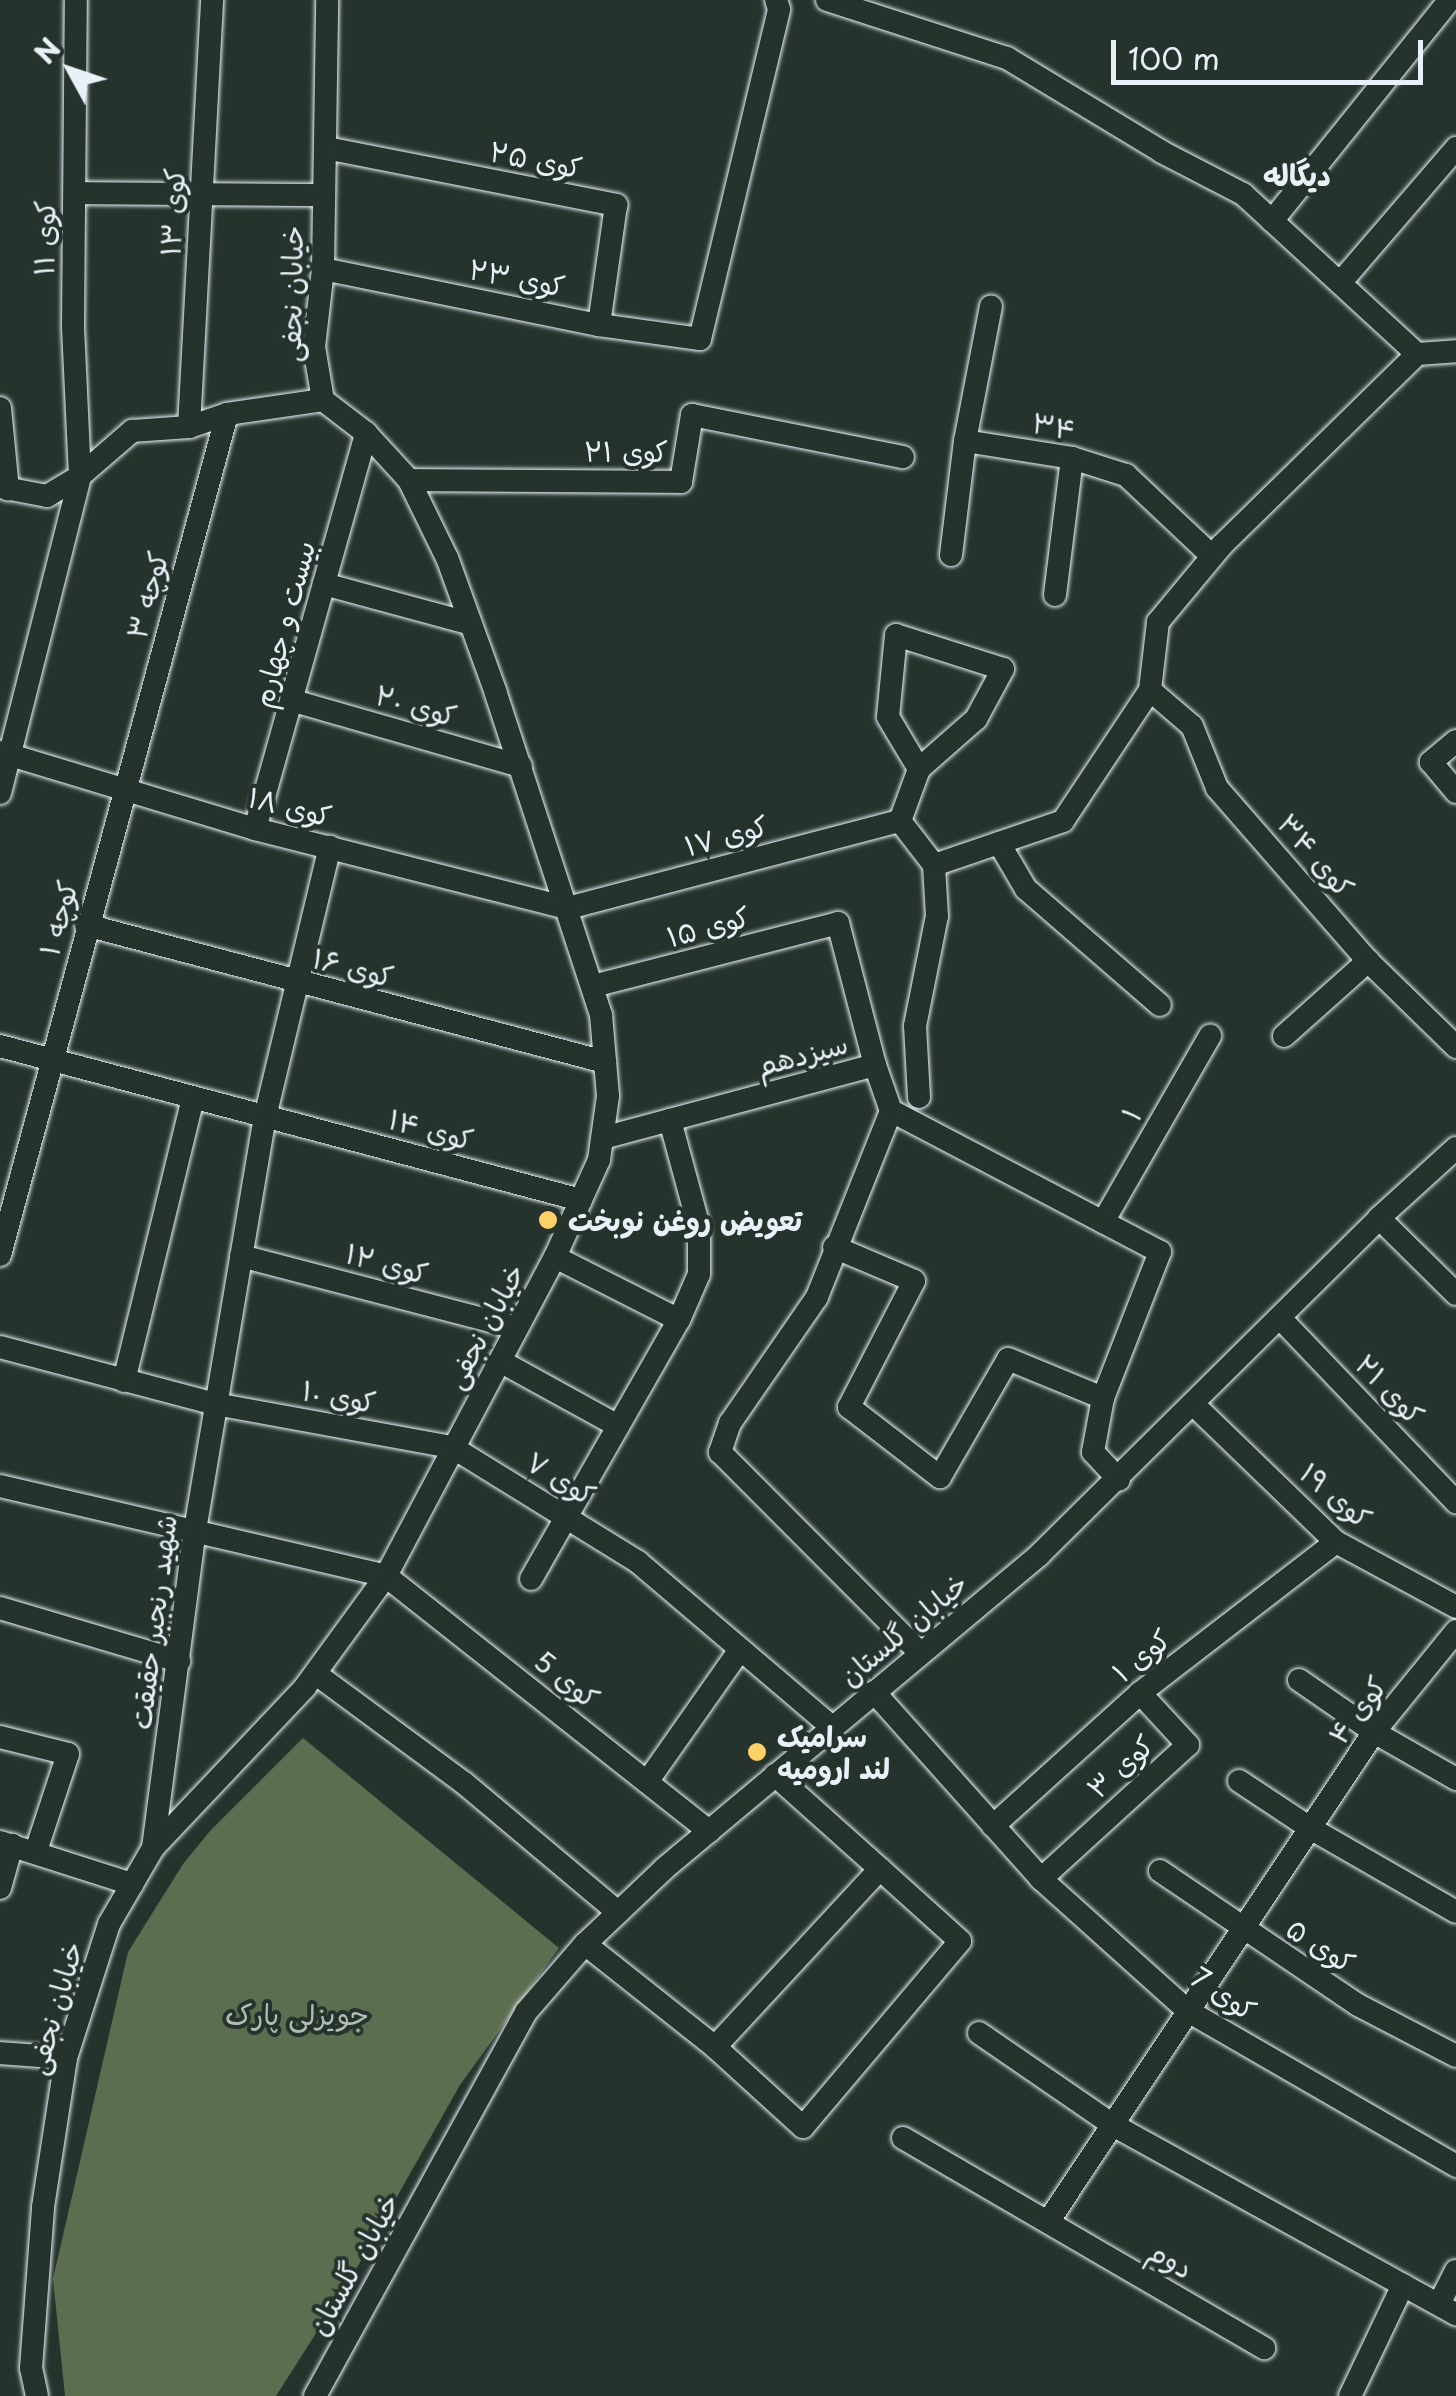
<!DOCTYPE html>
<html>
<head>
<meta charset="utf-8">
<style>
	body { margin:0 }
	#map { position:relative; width:1456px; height:2396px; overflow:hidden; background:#26332d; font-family:"Playpen Sans","Playpen Sans Arabic",sans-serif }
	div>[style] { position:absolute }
	.green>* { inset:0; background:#5d6d4f }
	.roads { filter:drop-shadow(0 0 2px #e8f1f8) drop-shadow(0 0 2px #e8f1f8) }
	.minor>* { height:22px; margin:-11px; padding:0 11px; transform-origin:11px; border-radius:11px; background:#26332d }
	.dots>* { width:28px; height:28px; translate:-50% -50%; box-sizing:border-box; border:5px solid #26332d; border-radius:50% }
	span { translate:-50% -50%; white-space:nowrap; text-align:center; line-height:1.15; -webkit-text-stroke:8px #26332d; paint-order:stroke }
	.street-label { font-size:28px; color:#e8f1f8 }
	.poi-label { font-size:28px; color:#e8f1f8; font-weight:700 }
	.left { translate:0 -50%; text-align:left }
	.park-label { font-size:28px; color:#b0bcb4 }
	.neighbourhood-label { font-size:30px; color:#e8f1f8; font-weight:700 }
	.north { position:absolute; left:20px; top:20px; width:100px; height:100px; -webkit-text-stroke:8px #26332d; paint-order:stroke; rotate:310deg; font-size:28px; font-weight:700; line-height:40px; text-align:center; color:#e8f1f8 }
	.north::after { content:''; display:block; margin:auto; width:35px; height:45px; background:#e8f1f8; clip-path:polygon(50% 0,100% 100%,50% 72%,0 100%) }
	.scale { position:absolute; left:1111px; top:40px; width:312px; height:45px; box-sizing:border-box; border:5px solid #e8f1f8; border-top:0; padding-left:12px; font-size:30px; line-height:35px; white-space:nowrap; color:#e8f1f8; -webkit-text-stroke:8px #26332d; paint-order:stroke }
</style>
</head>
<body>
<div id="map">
	<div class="green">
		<div style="clip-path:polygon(303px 1738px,559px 1948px,460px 2085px,350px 2280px,276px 2396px,65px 2396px,53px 2279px,128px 1952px,183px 1864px,210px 1831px)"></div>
	</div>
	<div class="roads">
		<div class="minor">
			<div style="left:827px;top:0;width:189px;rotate:17.9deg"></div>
			<div style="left:1007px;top:58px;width:181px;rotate:31.2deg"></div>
			<div style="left:1162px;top:152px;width:91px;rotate:27.4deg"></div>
			<div style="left:1243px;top:194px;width:236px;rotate:42.6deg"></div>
			<div style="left:326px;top:148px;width:296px;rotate:11.1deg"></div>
			<div style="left:616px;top:205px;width:121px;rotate:98.1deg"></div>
			<div style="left:75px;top:193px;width:248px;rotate:0.5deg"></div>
			<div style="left:1272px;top:221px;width:284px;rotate:-51.2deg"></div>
			<div style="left:323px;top:269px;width:282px;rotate:11.5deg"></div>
			<div style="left:599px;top:325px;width:102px;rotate:7.9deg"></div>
			<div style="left:700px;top:339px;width:339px;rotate:-76.5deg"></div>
			<div style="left:779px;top:9px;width:9px;rotate:-108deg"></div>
			<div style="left:1340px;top:283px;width:178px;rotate:-49.3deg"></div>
			<div style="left:0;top:408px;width:82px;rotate:84.4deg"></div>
			<div style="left:189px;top:427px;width:428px;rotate:-86.9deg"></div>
			<div style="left:965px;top:441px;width:137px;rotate:-79.1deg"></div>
			<div style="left:409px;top:480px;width:272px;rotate:0.4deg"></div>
			<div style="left:681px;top:482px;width:68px;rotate:-80.7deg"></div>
			<div style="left:692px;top:415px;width:215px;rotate:11.3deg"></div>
			<div style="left:0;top:487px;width:48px;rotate:10.8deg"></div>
			<div style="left:47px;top:496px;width:39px;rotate:-31deg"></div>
			<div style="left:80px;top:476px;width:69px;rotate:-40.9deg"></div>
			<div style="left:132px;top:431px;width:57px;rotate:-4deg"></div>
			<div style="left:189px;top:427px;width:40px;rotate:-18.9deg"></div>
			<div style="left:227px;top:414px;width:97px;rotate:-8.3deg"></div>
			<div style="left:951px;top:555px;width:115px;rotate:-83deg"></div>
			<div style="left:965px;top:441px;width:108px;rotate:9deg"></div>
			<div style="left:1072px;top:458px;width:57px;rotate:17.5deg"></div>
			<div style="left:1126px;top:475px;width:118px;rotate:43.3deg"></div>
			<div style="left:324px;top:584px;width:152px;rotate:15.2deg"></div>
			<div style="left:1055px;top:595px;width:138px;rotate:-82.9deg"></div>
			<div style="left:1150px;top:690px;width:55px;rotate:40.6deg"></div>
			<div style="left:1192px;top:726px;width:67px;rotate:68deg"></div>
			<div style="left:1217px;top:788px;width:230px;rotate:48.9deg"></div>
			<div style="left:1368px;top:961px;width:123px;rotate:44.3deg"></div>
			<div style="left:294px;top:701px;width:236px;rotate:16deg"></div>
			<div style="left:1456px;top:741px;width:33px;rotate:140deg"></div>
			<div style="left:1431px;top:762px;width:39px;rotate:50deg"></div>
			<div style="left:0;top:752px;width:266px;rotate:16.8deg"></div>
			<div style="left:255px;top:829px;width:323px;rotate:14.2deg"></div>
			<div style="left:568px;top:908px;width:343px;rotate:-14.7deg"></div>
			<div style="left:0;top:793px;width:327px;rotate:-75.8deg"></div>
			<div style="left:80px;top:476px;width:151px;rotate:-92.7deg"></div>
			<div style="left:73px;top:325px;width:325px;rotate:-89.5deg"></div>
			<div style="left:900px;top:821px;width:55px;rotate:-69.9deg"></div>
			<div style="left:919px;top:769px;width:76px;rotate:-41.3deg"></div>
			<div style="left:976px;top:719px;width:57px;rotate:-61.6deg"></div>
			<div style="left:1003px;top:669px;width:112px;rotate:-162.4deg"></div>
			<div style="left:896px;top:635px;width:82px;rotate:95.6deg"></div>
			<div style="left:888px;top:717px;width:61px;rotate:59.2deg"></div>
			<div style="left:900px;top:821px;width:56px;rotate:52.3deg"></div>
			<div style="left:255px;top:829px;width:411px;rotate:-74.3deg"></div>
			<div style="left:999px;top:843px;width:53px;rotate:59.6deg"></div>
			<div style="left:1026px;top:889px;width:177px;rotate:40.9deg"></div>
			<div style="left:86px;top:925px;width:537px;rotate:14.79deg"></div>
			<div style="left:593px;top:986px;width:253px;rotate:-14.4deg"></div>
			<div style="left:838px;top:923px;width:147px;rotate:75.4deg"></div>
			<div style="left:875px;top:1065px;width:282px;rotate:165deg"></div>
			<div style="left:1284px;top:1036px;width:113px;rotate:-41.8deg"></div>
			<div style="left:0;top:1046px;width:601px;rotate:14.85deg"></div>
			<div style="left:919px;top:1097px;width:71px;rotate:-93.2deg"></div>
			<div style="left:915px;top:1026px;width:112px;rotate:-78.7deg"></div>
			<div style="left:937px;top:916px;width:51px;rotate:-93.4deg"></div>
			<div style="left:934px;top:865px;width:136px;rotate:-18.8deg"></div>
			<div style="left:1063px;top:821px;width:157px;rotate:-56.4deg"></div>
			<div style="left:1150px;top:690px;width:68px;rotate:-83.3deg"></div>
			<div style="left:1158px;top:622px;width:99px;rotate:-50.3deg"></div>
			<div style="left:1221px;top:546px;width:274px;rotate:-44.4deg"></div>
			<div style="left:1417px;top:354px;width:39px;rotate:-4deg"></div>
			<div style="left:891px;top:1111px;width:200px;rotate:111.7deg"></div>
			<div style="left:817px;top:1297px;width:153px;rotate:124.6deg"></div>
			<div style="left:730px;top:1423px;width:31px;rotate:109deg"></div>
			<div style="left:720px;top:1452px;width:284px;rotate:45.1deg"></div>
			<div style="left:1379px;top:1218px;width:108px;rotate:44.6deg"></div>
			<div style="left:1103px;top:1222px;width:215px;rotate:-60.1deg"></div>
			<div style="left:834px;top:1247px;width:87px;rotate:23deg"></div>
			<div style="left:914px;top:1281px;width:142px;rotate:117.3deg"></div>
			<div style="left:849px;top:1407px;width:115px;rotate:37.6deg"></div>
			<div style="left:940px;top:1477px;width:136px;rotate:-60deg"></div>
			<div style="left:1008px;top:1359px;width:103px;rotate:22.3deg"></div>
			<div style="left:1103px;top:1398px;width:157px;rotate:-68.7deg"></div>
			<div style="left:1160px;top:1252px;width:304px;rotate:-152.3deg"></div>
			<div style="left:891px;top:1111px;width:49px;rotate:-109.2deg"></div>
			<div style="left:0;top:1255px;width:871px;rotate:-74.89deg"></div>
			<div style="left:241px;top:1256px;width:285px;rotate:14.6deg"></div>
			<div style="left:555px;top:1257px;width:139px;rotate:26.9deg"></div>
			<div style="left:1280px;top:1318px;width:255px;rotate:46.3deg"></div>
			<div style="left:0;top:1347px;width:222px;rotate:14.8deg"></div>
			<div style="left:215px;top:1404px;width:241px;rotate:10.3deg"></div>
			<div style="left:452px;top:1447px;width:219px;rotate:31.7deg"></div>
			<div style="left:638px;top:1562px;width:255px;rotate:40.4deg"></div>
			<div style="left:500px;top:1361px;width:135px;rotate:28.8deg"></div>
			<div style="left:124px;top:1381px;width:290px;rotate:-76.3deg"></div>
			<div style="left:1103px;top:1398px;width:55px;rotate:100.5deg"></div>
			<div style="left:1093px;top:1452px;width:38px;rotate:47deg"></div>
			<div style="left:1194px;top:1405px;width:197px;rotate:44deg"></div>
			<div style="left:1336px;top:1542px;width:136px;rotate:28.4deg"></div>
			<div style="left:0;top:1486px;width:396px;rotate:13.1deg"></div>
			<div style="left:386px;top:1576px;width:412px;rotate:38.3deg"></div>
			<div style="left:531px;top:1579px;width:298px;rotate:-60.3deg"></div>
			<div style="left:679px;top:1320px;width:50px;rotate:-66.5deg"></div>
			<div style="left:699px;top:1274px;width:47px;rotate:-90deg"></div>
			<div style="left:699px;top:1227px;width:111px;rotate:-105.2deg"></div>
			<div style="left:0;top:1608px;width:187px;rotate:16.5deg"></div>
			<div style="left:316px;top:1674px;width:184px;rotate:36.4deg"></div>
			<div style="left:464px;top:1783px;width:201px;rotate:40deg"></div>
			<div style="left:1299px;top:1680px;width:91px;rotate:34.7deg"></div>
			<div style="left:1374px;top:1732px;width:95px;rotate:29.8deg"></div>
			<div style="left:874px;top:1692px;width:251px;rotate:48.2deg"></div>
			<div style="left:1041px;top:1879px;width:198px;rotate:41.9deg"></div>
			<div style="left:1188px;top:2011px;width:310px;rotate:30deg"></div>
			<div style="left:0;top:1737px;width:70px;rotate:14deg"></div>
			<div style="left:68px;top:1754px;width:102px;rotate:108.3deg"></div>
			<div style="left:1239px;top:1781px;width:85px;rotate:33.5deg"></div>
			<div style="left:1310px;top:1828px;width:168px;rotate:29.9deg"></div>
			<div style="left:647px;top:1782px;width:160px;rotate:-54.9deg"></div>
			<div style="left:993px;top:1826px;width:198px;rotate:-42.1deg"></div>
			<div style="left:1140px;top:1693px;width:247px;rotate:-37.6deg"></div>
			<div style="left:0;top:1842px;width:139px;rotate:17.7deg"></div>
			<div style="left:153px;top:1848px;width:321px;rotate:-82.5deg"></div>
			<div style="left:195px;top:1530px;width:419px;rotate:-80.4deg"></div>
			<div style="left:265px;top:1117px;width:278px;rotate:-76.5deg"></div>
			<div style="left:1160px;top:1871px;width:239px;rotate:34.1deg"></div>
			<div style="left:1358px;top:2005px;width:110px;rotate:27.5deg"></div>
			<div style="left:1041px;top:1879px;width:199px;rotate:-42.4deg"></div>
			<div style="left:1188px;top:1745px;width:71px;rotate:-132.7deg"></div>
			<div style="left:0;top:1888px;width:45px;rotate:-74.4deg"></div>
			<div style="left:585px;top:1944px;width:166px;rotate:38.4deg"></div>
			<div style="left:715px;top:2047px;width:119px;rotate:42.3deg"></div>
			<div style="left:803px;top:2127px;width:243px;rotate:-49.8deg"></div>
			<div style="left:960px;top:1941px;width:108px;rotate:-138deg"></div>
			<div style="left:979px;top:2033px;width:163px;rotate:34.5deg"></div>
			<div style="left:1113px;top:2125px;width:392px;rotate:28.9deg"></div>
			<div style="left:715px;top:2047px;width:243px;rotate:-47.2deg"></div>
			<div style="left:880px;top:1869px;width:141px;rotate:-138.2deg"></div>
			<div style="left:0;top:2053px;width:66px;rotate:4.3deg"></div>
			<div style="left:903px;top:2138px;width:418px;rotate:30.2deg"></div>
			<div style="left:1048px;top:2222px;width:589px;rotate:-56.36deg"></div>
			<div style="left:1374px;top:1732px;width:130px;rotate:-50.9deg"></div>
			<div style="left:1439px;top:2304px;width:37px;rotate:-63deg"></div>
			<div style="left:37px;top:2396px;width:29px;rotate:-102deg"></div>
			<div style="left:31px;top:2368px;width:161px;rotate:-85.7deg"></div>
			<div style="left:43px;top:2207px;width:151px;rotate:-81.2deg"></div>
			<div style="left:66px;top:2058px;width:141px;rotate:-72.2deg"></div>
			<div style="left:109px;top:1924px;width:88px;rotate:-59.9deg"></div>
			<div style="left:153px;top:1848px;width:221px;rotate:-46.6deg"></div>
			<div style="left:305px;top:1687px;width:137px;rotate:-53.9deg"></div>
			<div style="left:386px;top:1576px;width:361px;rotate:-62.1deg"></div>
			<div style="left:555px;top:1257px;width:107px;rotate:-65.6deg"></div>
			<div style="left:599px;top:1160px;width:65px;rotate:-82deg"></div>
			<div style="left:608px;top:1096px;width:81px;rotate:-94.9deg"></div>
			<div style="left:601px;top:1015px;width:339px;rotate:-108.1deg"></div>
			<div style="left:496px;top:693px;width:144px;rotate:-109.9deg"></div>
			<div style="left:447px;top:558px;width:87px;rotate:-116deg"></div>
			<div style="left:409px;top:480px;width:64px;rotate:-132.5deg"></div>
			<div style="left:366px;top:433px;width:54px;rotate:-142.5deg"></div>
			<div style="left:323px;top:400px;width:54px;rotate:-99.6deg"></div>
			<div style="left:314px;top:347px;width:79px;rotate:-83.4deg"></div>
			<div style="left:323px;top:269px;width:269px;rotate:-89.1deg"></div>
			<div style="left:315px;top:2396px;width:438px;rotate:-61.2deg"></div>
			<div style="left:526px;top:2012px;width:90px;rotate:-49.1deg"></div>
			<div style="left:585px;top:1944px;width:110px;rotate:-43.5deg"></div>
			<div style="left:665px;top:1868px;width:488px;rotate:-39.9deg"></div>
			<div style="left:1039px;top:1555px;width:479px;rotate:-44.7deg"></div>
			<div style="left:1379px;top:1218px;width:104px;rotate:-42.3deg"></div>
			<div style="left:1350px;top:2396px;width:123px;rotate:-64.5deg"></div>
		</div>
	</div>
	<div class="dots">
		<div style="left:548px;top:1220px;background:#ffd166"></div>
		<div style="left:757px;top:1752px;background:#ffd166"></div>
	</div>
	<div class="street-label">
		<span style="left:536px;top:159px;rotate:11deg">کوی ۲۵</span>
		<span style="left:172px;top:212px;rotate:-87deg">کوی ۱۳</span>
		<span style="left:44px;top:238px;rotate:-89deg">کوی ۱۱</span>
		<span style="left:517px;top:277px;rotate:11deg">کوی ۲۳</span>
		<span style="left:291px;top:294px;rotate:-89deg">خیابان نجفی</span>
		<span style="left:1054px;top:426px;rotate:11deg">۳۴</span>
		<span style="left:626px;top:451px">کوی ۲۱</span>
		<span style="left:147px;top:595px;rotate:-75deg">کوچه ۳</span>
		<span style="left:283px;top:624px;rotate:-75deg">بیست و چهارم</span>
		<span style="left:416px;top:705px;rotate:16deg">کوی ۲۰</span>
		<span style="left:290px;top:806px;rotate:14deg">کوی ۱۸</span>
		<span style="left:726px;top:835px;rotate:-15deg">کوی ۱۷</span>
		<span style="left:1316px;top:855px;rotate:49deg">کوی ۳۴</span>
		<span style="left:58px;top:918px;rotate:-75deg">کوچه ۱</span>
		<span style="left:708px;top:926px;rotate:-15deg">کوی ۱۵</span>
		<span style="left:353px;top:967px;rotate:14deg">کوی ۱۶</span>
		<span style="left:802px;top:1054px;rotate:-15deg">سیزدهم</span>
		<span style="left:1131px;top:1114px;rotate:-60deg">۱</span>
		<span style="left:431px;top:1129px;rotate:15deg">کوی ۱۴</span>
		<span style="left:387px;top:1263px;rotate:15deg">کوی ۱۲</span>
		<span style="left:484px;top:1326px;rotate:-62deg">خیابان نجفی</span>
		<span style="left:1390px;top:1389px;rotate:46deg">کوی ۲۱</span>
		<span style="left:339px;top:1396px;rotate:10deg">کوی ۱۰</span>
		<span style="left:561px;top:1478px;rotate:31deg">کوی ۷</span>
		<span style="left:1336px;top:1495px;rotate:40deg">کوی ۱۹</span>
		<span style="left:153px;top:1622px;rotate:-83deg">شهید رنجبر حقیقت</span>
		<span style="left:903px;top:1629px;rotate:-40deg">خیابان گلستان</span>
		<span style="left:1141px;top:1655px;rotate:-39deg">کوی ۱</span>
		<span style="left:567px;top:1679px;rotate:38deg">کوی 5</span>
		<span style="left:1357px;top:1710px;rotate:-53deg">کوی ۴</span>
		<span style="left:1120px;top:1766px;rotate:-42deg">کوی ۳</span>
		<span style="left:1321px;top:1945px;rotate:33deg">کوی ۵</span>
		<span style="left:1224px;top:1993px;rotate:34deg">کوی 7</span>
		<span style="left:54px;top:2008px;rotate:-74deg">خیابان نجفی</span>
		<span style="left:1171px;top:2259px;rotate:30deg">دوم</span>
		<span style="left:353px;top:2264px;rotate:-61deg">خیابان گلستان</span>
	</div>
	<div class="poi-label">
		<span class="left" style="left:568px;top:1220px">تعویض روغن نوبخت</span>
		<span class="left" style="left:777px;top:1752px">سرامیک<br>لند ارومیه</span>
	</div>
	<div class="park-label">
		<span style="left:297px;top:2014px">جویزلی پارک</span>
	</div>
	<div class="neighbourhood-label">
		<span style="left:1297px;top:174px">دیگاله</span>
	</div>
	<div class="north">N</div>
	<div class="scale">100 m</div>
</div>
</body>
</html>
